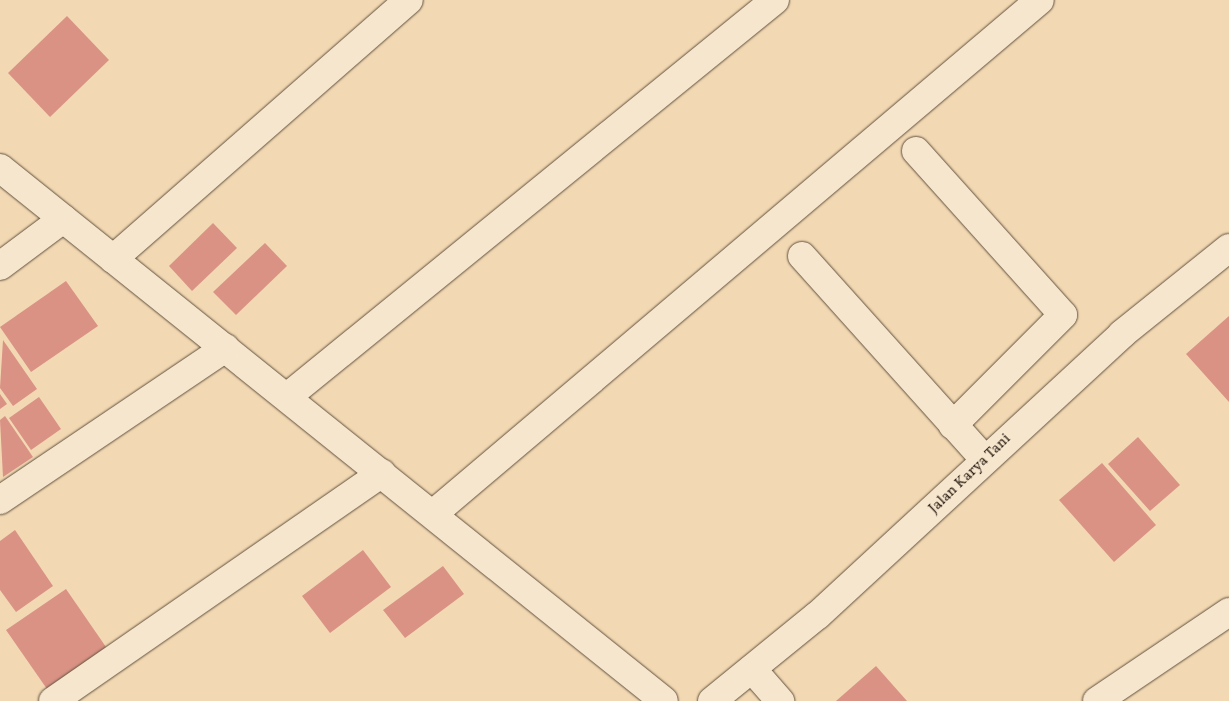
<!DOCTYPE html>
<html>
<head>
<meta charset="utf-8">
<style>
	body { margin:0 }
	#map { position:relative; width:1229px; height:701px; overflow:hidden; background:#f3d9b3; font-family:Vollkorn,serif }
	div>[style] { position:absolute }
	.building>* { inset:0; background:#d99284 }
	.roads { filter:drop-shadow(0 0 1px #60513f) drop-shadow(0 0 1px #60513f) }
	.minor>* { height:28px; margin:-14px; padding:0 14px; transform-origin:14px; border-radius:14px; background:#f7e6ce }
	.tertiary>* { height:28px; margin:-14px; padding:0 14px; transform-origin:14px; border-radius:14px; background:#f7e6ce }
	span { translate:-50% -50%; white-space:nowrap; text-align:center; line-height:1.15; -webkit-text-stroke:5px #f7e6ce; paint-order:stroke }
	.street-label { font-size:15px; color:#2f2418 }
</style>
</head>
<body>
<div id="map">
	<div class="building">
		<div style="clip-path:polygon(67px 16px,109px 60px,50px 117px,8px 73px)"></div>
		<div style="clip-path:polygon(213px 223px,237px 248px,192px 291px,169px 266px)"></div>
		<div style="clip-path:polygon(265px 243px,287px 266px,236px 315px,213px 292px)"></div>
		<div style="clip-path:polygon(66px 281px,98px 326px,31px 372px,0 327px)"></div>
		<div style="clip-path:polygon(1229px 316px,1229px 402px,1186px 354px)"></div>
		<div style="clip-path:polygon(3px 340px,37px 389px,13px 406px,0 388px)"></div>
		<div style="clip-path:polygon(0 394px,7px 404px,0 409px)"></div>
		<div style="clip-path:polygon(39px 397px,61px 429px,31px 450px,9px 418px)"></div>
		<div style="clip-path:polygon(5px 416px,33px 457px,3px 477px,0 420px)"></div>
		<div style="clip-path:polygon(1138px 437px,1180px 485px,1150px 511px,1108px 464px)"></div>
		<div style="clip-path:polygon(1102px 463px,1156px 525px,1114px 562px,1059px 500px)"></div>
		<div style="clip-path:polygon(15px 530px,53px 586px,16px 612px,0 590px,0 541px)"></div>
		<div style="clip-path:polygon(363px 550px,391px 587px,330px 633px,302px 596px)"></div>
		<div style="clip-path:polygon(443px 566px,464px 594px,405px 638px,383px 610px)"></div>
		<div style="clip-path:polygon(66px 589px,106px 647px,47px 689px,6px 630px)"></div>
		<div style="clip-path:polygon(876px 666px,907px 701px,836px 701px)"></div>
	</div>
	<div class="roads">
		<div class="minor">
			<div style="left:916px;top:151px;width:220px;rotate:48.1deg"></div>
			<div style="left:1063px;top:315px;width:156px;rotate:135deg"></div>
			<div style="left:0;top:168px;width:851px;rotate:38.75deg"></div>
			<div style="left:802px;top:256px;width:274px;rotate:48.1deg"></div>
			<div style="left:113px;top:259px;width:393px;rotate:-41.2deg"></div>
			<div style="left:0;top:266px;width:79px;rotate:-36.7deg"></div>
			<div style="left:287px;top:397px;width:629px;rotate:-39.13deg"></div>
			<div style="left:0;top:500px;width:272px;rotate:-34deg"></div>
			<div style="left:433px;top:514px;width:795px;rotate:-40.26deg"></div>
			<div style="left:752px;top:669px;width:43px;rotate:48.8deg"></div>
			<div style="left:53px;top:701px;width:400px;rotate:-34.7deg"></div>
			<div style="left:1097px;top:701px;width:159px;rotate:-34deg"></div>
		</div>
		<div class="tertiary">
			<div style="left:712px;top:701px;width:136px;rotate:-39.1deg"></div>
			<div style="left:818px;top:615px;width:414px;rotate:-42.7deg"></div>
			<div style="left:1122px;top:334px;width:137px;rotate:-38.8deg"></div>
		</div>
	</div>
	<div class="street-label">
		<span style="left:970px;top:474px;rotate:-44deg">Jalan Karya Tani</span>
	</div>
</div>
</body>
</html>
